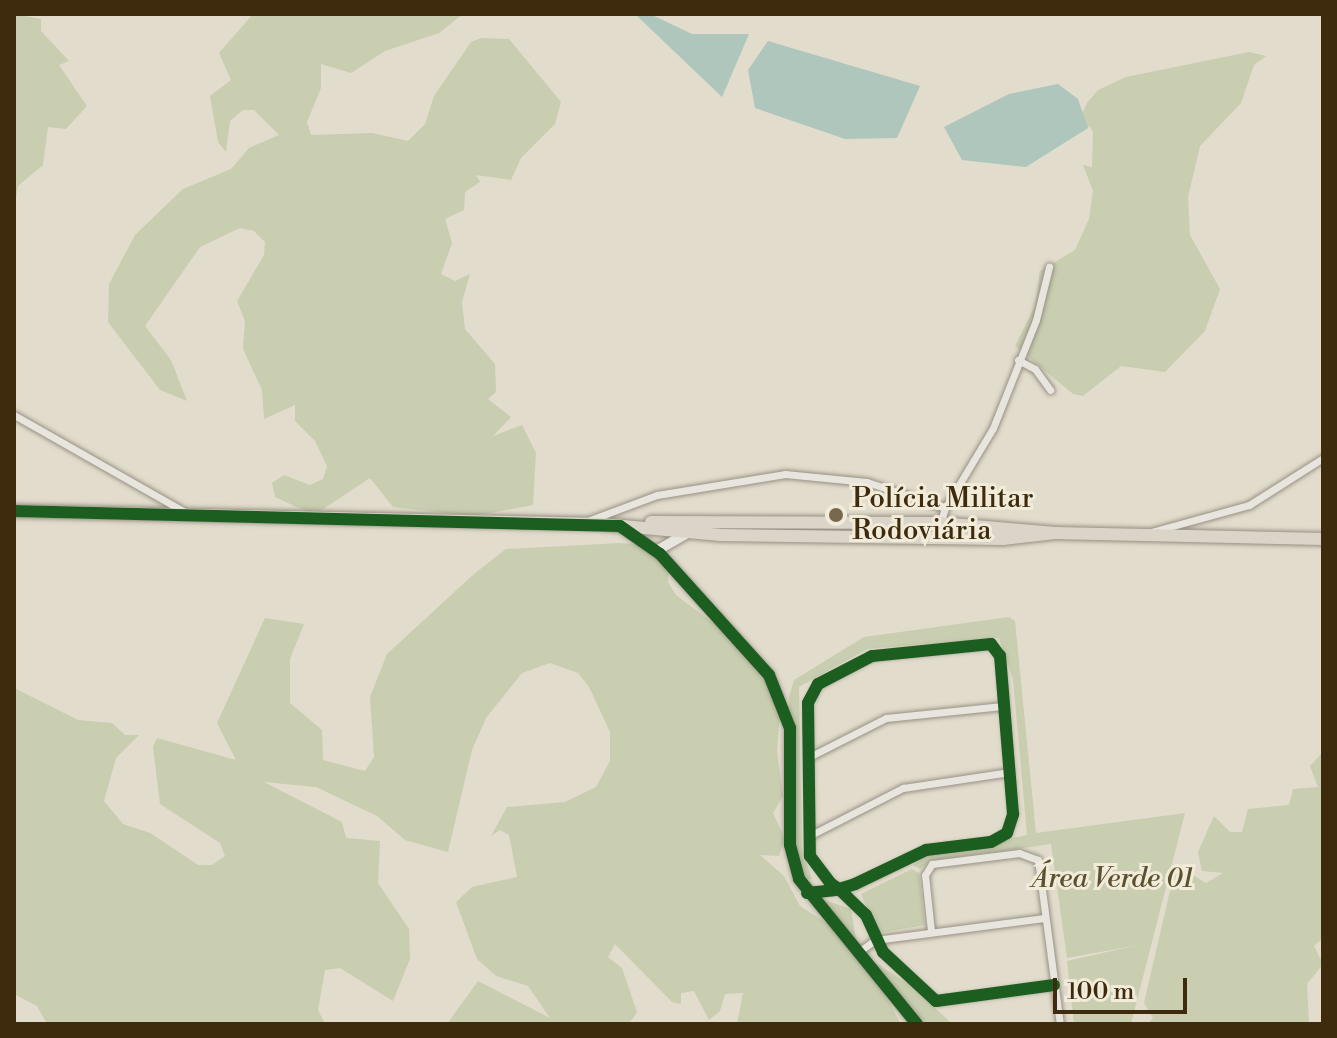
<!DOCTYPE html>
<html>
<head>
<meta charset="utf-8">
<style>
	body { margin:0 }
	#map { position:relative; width:1337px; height:1038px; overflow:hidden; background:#e2dccc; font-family:"Libre Bodoni",serif }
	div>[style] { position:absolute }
	.green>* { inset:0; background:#c8ceaf }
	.water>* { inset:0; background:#aec6bb }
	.roads { filter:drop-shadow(0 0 2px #979184) drop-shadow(0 0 2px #979184) }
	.street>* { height:7px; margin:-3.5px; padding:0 3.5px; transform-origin:3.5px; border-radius:3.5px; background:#e8e5de }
	.secondary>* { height:10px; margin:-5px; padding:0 5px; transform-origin:5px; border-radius:5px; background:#e8e5de }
	.highway>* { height:12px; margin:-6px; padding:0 6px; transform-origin:6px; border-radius:6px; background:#dbd5c9 }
	.cycleway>* { height:12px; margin:-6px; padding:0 6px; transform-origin:6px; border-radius:6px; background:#1b5e20 }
	.dots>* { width:22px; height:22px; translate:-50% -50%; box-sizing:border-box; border:4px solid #f1ebd9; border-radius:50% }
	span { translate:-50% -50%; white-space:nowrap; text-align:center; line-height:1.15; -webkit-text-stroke:6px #f1ebd9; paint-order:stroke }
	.poi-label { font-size:28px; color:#3e2a0c }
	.left { translate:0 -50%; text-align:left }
	.park-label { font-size:28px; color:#5b502f; font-style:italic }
	.frame { position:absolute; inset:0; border:16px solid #3e2a0c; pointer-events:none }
	.scale { position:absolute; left:1053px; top:978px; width:134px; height:36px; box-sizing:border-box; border:4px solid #3e2a0c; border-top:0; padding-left:10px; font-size:24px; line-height:28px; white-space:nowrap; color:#3e2a0c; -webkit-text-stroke:6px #f1ebd9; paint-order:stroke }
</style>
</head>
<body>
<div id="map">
	<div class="green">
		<div style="clip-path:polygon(14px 14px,41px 19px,41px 31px,69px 61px,59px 65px,87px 106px,66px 129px,48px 127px,43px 165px,18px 186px,14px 209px)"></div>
		<div style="clip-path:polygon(253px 14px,463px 14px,439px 33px,385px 51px,351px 73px,321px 64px,321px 88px,307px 122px,311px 135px,372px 133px,408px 141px,425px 124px,434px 96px,471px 42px,481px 38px,509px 39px,561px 102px,555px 124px,521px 158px,511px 180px,476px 175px,480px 182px,465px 192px,464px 210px,445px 219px,452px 243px,441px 274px,455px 281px,470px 274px,462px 302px,465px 329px,495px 364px,496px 392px,488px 399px,511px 417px,493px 436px,522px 425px,536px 453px,533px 505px,474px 516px,393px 507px,370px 478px,314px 515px,275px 497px,272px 483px,284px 475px,310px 485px,323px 479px,327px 466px,315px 441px,295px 421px,295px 405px,264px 419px,262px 390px,243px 349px,245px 321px,237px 301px,264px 255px,265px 242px,254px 231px,240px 228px,200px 247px,145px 326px,171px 360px,187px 401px,160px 390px,108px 322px,109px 284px,135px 235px,183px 189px,231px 169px,249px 148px,279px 135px,254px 110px,243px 110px,230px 121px,226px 152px,218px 142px,210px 96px,231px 80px,219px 53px)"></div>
		<div style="clip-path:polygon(1249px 52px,1266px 56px,1254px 65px,1241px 103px,1200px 146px,1188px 197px,1190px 235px,1220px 289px,1205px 331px,1165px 372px,1121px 366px,1083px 396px,1073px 394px,1015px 346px,1035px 306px,1040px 271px,1075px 250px,1089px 219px,1093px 191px,1083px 165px,1092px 167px,1093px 132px,1090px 126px,1082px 132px,1080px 118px,1087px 103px,1098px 90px,1126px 77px)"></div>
		<div style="clip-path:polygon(620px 543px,651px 545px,669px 562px,668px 582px,676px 595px,724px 631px,781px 701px,777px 751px,783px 796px,773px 813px,785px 839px,779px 856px,760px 855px,784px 876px,800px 906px,830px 925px,881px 987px,901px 1024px,737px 1024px,743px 993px,725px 994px,720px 1011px,709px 1020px,694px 991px,681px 993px,681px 1004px,672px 1002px,615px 944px,608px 957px,622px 968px,637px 1012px,629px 1024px,447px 1024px,478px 981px,550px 1018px,528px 986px,496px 976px,477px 959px,456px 902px,472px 887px,517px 877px,509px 835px,500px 830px,491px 836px,507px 807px,565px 802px,596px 787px,610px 761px,610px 732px,589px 687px,578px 673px,550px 663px,522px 673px,486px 718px,472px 750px,448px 852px,405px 840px,377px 816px,316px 787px,264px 782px,342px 822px,346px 838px,380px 841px,378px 883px,409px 929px,410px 959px,393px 1001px,340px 968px,325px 970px,318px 1010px,325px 1024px,47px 1024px,37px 1006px,14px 994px,14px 688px,78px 720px,112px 723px,125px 735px,139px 735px,116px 758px,104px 801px,123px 824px,150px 833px,198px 865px,212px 865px,225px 856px,220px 843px,160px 804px,153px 747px,157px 738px,236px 760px,217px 723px,265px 618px,304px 624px,290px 659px,290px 703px,322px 730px,323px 760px,365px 771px,374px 757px,370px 697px,387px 654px,474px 574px,506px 549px)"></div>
		<div style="clip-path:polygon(1009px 617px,1015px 621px,1036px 833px,1185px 813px,1131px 1024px,1074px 1024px,1067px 961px,1139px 945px,1067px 958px,1051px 844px,930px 861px,920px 869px,913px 865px,929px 854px,1027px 835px,1013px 679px,999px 638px,867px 649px,799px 687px,802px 849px,812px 879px,805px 880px,795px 854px,789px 697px,794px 680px,864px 637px)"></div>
		<div style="clip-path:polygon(1323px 752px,1323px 938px,1314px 946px,1323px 964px,1307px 984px,1309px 1024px,1148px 1024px,1153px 1018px,1144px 1003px,1176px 865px,1206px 883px,1223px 873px,1202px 871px,1198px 852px,1214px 816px,1230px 832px,1242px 832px,1248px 809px,1289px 805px,1293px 789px,1318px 787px,1310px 766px)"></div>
		<div style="clip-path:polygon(912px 869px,919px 873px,925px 925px,878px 933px,861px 894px)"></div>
		<div style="clip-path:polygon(816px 897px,851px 909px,857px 945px)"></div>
		<div style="clip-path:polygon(866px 957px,912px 986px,952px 1024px,923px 1024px)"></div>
	</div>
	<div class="water">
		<div style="clip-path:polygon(635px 14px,650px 14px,692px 34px,749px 34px,722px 97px)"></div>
		<div style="clip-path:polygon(768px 41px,920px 86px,897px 138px,845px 139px,755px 108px,748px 70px)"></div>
		<div style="clip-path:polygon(1058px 84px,1078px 99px,1088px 128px,1026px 167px,962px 160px,944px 127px,1009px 94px)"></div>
	</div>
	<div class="roads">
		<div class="street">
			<div style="left:1018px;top:360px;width:19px;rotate:28deg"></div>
			<div style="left:1035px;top:369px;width:26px;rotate:54deg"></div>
			<div style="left:14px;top:415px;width:197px;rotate:29.6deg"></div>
			<div style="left:945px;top:508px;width:93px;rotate:-59deg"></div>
			<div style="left:993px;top:428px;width:116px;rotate:-68.3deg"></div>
			<div style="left:1036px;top:320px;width:55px;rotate:-76.2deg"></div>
			<div style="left:590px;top:520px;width:72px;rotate:-20.5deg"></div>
			<div style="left:657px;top:495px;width:130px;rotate:-9.3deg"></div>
			<div style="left:785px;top:474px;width:82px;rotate:5.6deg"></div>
			<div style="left:867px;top:482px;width:82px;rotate:18.4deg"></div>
			<div style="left:945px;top:508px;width:16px;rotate:108deg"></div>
			<div style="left:1151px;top:532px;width:102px;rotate:-15.4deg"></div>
			<div style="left:1249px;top:505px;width:88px;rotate:-32.4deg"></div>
			<div style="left:813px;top:755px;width:82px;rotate:-26.9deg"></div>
			<div style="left:886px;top:718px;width:117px;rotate:-5.9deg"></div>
			<div style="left:809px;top:836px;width:106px;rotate:-27.1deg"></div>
			<div style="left:903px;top:788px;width:108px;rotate:-8.5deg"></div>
			<div style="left:808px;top:893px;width:26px;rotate:-7deg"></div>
			<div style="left:834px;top:890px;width:5px;rotate:-11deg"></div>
			<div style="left:839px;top:889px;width:17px;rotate:-17deg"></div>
			<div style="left:855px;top:884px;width:79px;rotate:-25.6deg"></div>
			<div style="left:926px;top:850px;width:65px;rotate:-7deg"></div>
			<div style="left:991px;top:842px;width:18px;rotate:-29deg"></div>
			<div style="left:1007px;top:833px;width:20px;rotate:-72deg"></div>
			<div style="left:1013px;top:814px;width:159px;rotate:-94.7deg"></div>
			<div style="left:1000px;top:656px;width:15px;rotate:-127deg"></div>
			<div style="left:991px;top:644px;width:120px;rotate:174.2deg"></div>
			<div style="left:872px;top:656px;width:61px;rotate:152.6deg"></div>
			<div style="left:818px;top:684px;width:21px;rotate:118deg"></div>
			<div style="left:808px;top:703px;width:153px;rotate:89.3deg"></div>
			<div style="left:810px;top:856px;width:34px;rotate:53deg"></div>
			<div style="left:830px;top:883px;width:11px;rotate:34deg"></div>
			<div style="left:839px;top:889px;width:37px;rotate:44deg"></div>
			<div style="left:866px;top:915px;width:41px;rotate:65.3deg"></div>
			<div style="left:883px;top:952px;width:72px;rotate:42.8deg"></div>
			<div style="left:936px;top:1001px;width:119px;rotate:-7.7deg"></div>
			<div style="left:931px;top:931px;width:56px;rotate:-96.1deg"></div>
			<div style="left:925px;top:875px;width:13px;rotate:-58deg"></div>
			<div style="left:932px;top:864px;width:88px;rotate:-7.2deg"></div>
			<div style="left:1019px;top:853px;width:20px;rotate:20deg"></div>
			<div style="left:1038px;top:860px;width:165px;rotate:82.4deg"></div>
			<div style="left:857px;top:953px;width:22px;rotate:-36deg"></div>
			<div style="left:875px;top:940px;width:171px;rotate:-7.4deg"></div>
		</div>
		<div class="secondary">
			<div style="left:620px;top:526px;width:49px;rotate:35deg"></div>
			<div style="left:660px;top:554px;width:163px;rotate:48deg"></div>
			<div style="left:769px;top:675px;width:57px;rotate:68.4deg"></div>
			<div style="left:790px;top:728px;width:117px;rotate:90deg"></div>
			<div style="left:790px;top:845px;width:35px;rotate:75deg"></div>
			<div style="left:799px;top:879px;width:187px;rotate:50.9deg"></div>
			<div style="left:658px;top:550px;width:32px;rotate:-30deg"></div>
		</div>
		<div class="highway">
			<div style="left:14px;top:511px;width:587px;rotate:1.27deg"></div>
			<div style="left:601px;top:524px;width:120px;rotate:5.3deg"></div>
			<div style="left:720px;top:535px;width:283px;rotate:0.8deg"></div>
			<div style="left:1003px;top:539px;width:52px;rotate:-6.6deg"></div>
			<div style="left:651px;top:522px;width:289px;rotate:0.2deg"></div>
			<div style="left:940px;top:523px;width:115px;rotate:5deg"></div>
			<div style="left:1055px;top:533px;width:268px;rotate:1.3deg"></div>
		</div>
	</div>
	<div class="cycleway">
		<div style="left:14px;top:511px;width:606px;rotate:1.42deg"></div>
		<div style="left:620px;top:526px;width:49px;rotate:35deg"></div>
		<div style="left:660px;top:554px;width:163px;rotate:48deg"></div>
		<div style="left:769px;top:675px;width:57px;rotate:68.4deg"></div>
		<div style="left:790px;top:728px;width:117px;rotate:90deg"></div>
		<div style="left:790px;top:845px;width:35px;rotate:75deg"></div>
		<div style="left:799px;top:879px;width:187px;rotate:50.9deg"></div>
		<div style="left:807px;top:893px;width:27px;rotate:-6deg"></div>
		<div style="left:834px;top:890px;width:5px;rotate:-11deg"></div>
		<div style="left:839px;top:889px;width:17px;rotate:-17deg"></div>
		<div style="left:855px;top:884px;width:79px;rotate:-25.6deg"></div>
		<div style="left:926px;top:850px;width:65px;rotate:-7deg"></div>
		<div style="left:991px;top:842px;width:18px;rotate:-29deg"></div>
		<div style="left:1007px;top:833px;width:20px;rotate:-72deg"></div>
		<div style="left:1013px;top:814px;width:159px;rotate:-94.7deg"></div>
		<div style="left:1000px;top:656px;width:15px;rotate:-127deg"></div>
		<div style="left:991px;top:644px;width:120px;rotate:174.2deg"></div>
		<div style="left:872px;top:656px;width:61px;rotate:152.6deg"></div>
		<div style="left:818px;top:684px;width:21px;rotate:118deg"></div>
		<div style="left:808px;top:703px;width:153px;rotate:89.3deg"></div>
		<div style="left:810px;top:856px;width:34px;rotate:53deg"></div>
		<div style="left:830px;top:883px;width:11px;rotate:34deg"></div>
		<div style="left:839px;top:889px;width:37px;rotate:44deg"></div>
		<div style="left:866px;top:915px;width:41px;rotate:65.3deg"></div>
		<div style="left:883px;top:952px;width:72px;rotate:42.8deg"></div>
		<div style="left:936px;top:1001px;width:119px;rotate:-7.7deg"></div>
	</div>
	<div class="dots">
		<div style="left:836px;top:515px;background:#77684f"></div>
	</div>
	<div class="poi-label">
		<span class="left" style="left:852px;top:515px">Polícia Militar<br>Rodoviária</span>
	</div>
	<div class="park-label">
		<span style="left:1112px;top:879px">Área Verde 01</span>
	</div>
	<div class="frame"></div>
	<div class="scale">100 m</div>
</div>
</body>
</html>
